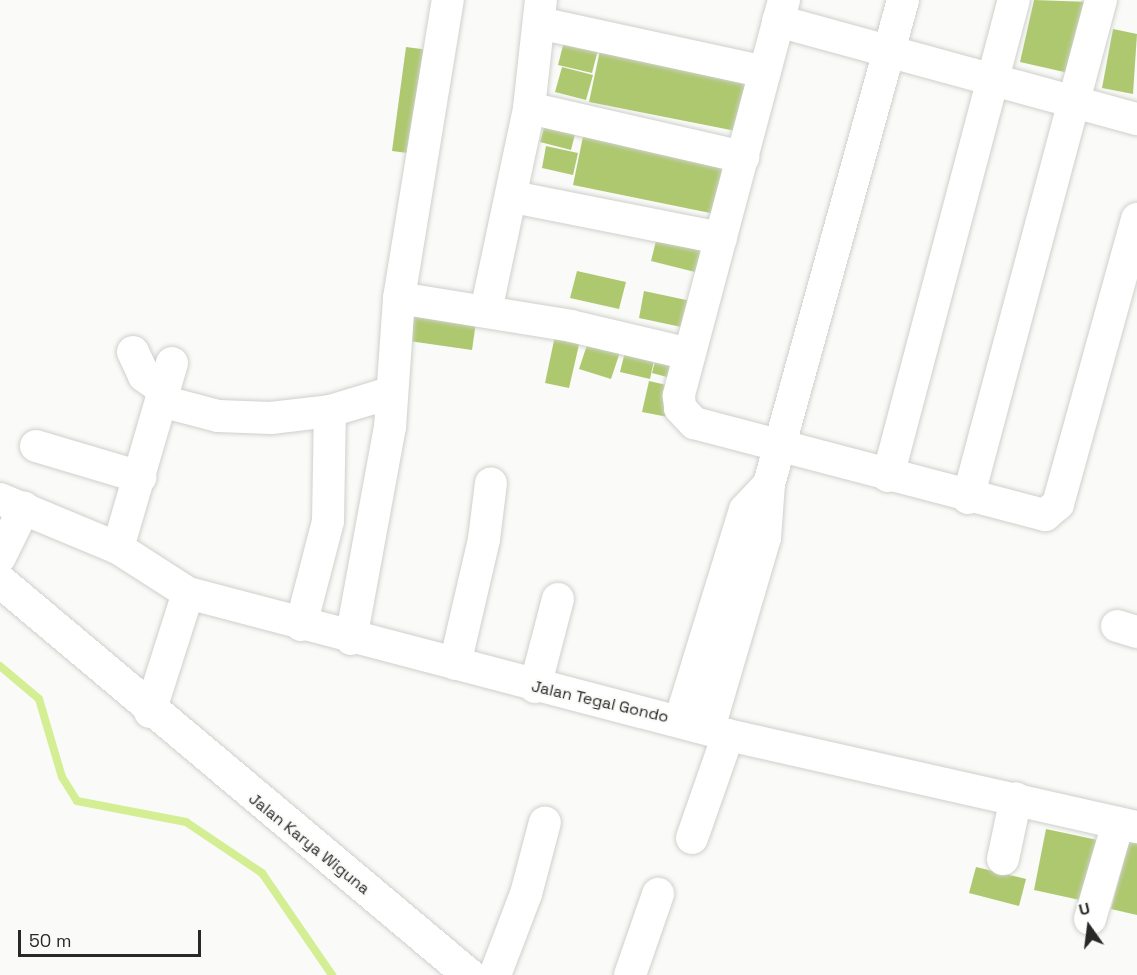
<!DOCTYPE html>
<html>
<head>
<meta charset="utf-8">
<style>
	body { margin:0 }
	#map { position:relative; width:1137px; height:975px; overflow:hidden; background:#fafbf8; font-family:"Space Grotesk",sans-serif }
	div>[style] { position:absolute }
	.stream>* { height:8px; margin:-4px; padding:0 4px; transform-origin:4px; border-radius:4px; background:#d3ee93 }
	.building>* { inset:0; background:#aec86f }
	.roads { filter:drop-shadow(0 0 2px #ced0cc) drop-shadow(0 0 2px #ced0cc) }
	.minor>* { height:32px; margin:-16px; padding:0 16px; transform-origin:16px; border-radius:16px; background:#fff }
	.major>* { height:33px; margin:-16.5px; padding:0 16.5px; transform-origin:16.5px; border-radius:16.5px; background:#fff }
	span { translate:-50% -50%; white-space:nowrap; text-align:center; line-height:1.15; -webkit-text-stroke:4.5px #fafbf8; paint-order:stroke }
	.street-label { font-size:16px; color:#282827 }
	.north { position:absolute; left:1059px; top:897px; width:60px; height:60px; -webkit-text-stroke:4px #fafbf8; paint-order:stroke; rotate:346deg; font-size:16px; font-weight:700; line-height:24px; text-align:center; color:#282827 }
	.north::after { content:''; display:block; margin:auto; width:21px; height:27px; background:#282827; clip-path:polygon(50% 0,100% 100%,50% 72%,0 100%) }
	.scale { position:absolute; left:18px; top:930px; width:183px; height:27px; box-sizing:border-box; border:3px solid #282827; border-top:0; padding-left:8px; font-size:18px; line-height:21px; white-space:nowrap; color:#282827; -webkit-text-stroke:4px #fafbf8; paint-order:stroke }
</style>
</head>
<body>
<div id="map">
	<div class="stream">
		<div style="left:0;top:666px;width:51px;rotate:40.2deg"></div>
		<div style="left:39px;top:699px;width:81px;rotate:73.6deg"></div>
		<div style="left:62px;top:777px;width:28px;rotate:58deg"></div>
		<div style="left:77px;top:801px;width:111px;rotate:10.9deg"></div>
		<div style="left:186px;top:822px;width:92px;rotate:33.9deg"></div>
		<div style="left:262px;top:873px;width:124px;rotate:55.5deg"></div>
	</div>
	<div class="building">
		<div style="clip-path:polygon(1034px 0,1090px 2px,1073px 74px,1020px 62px)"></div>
		<div style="clip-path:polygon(1113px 29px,1137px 34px,1133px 94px,1102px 88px)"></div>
		<div style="clip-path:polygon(567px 30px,601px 38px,592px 73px,558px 65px)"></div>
		<div style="clip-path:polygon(602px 41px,758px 72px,746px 133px,589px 102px)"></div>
		<div style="clip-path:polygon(406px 47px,437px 51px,423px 155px,392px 151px)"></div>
		<div style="clip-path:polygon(562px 67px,593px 75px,586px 100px,555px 92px)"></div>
		<div style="clip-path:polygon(548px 114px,578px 122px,571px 150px,540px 142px)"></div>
		<div style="clip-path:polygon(586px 122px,733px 156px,720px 215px,573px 185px)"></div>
		<div style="clip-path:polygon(546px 146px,578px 153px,573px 175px,542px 168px)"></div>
		<div style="clip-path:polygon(659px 229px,707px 240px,699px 273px,651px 261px)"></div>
		<div style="clip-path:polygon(577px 271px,626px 282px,619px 309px,570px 298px)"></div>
		<div style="clip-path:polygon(644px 291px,691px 301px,686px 328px,639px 318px)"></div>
		<div style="clip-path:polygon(415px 305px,477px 315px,472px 350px,409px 341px)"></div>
		<div style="clip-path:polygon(556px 331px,581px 336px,569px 388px,545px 383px)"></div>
		<div style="clip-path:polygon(590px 336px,622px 346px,611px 379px,579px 369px)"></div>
		<div style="clip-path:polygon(627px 344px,656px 351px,650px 379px,620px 372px)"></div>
		<div style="clip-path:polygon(658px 350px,684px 356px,678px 380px,652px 373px)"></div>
		<div style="clip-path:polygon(649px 381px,675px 387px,668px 417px,642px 412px)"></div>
		<div style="clip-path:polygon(1046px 829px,1102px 841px,1089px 902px,1034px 890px)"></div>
		<div style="clip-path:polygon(1130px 838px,1137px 840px,1137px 915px,1111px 909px)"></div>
		<div style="clip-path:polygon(976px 867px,1026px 879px,1019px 906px,969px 893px)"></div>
	</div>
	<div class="roads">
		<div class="minor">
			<div style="left:784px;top:0;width:410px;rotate:104.9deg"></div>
			<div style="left:679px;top:396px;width:12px;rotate:85deg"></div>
			<div style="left:680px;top:408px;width:21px;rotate:47deg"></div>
			<div style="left:694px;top:423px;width:363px;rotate:14.7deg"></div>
			<div style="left:1045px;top:515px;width:17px;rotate:-40deg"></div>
			<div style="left:1058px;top:504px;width:296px;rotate:-74.5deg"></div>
			<div style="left:778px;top:21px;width:372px;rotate:15.3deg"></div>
			<div style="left:539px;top:23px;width:231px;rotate:12.2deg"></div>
			<div style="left:529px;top:108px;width:220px;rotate:12.9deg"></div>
			<div style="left:513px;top:197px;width:212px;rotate:11.2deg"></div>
			<div style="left:399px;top:298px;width:174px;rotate:9.2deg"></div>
			<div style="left:571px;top:326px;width:121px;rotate:13.3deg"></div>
			<div style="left:486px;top:311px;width:208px;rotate:-78deg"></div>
			<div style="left:529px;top:108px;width:109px;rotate:-83.7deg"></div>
			<div style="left:133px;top:352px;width:26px;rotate:65deg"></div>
			<div style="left:144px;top:376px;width:24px;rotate:35deg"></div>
			<div style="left:172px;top:363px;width:193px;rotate:106.3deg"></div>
			<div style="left:118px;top:548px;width:83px;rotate:32.7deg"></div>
			<div style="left:161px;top:401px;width:59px;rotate:14.7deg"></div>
			<div style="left:218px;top:416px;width:53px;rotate:2.2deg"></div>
			<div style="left:271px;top:418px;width:59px;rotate:-6.8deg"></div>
			<div style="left:330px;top:411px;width:63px;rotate:-16.7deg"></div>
			<div style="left:36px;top:446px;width:109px;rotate:16.6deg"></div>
			<div style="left:888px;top:476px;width:492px;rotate:-75.2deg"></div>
			<div style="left:968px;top:498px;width:515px;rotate:-75.05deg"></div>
			<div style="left:0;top:499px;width:128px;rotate:22.6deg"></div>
			<div style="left:0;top:557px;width:55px;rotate:-63.9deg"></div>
			<div style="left:301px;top:625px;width:107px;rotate:-75.4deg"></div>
			<div style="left:328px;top:521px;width:110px;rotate:-89deg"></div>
			<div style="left:1117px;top:626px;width:21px;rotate:17deg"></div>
			<div style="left:351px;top:639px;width:216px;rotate:-79.6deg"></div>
			<div style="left:390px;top:427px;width:129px;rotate:-86deg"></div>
			<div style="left:399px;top:298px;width:302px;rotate:-80.7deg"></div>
			<div style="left:455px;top:664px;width:128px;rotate:-76.9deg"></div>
			<div style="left:484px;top:539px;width:56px;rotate:-82.9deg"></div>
			<div style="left:535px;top:687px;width:91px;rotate:-75.4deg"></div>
			<div style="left:150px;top:712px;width:125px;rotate:-72.3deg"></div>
			<div style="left:188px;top:593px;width:558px;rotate:14.73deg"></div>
			<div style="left:728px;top:735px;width:419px;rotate:12.7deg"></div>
			<div style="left:680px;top:721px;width:221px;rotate:-72.9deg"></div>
			<div style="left:745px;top:510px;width:35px;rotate:-47deg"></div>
			<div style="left:709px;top:728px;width:198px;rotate:-73.6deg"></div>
			<div style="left:765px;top:538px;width:54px;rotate:-85.8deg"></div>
			<div style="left:769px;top:484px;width:502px;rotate:-74.52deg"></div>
			<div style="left:692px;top:838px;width:109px;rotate:-70.7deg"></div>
			<div style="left:1003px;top:859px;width:62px;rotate:-78deg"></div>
			<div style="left:1090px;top:919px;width:100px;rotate:-73.7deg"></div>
			<div style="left:495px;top:975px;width:87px;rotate:-69.1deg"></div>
			<div style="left:526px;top:894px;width:74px;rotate:-75.2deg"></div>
			<div style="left:630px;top:975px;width:86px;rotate:-70.9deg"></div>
		</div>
		<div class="major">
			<div style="left:0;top:581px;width:613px;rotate:40.03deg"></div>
		</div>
	</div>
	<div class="street-label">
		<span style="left:600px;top:702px;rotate:13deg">Jalan Tegal Gondo</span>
		<span style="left:309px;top:844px;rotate:39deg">Jalan Karya Wiguna</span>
	</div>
	<div class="north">U</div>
	<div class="scale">50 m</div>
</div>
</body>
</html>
